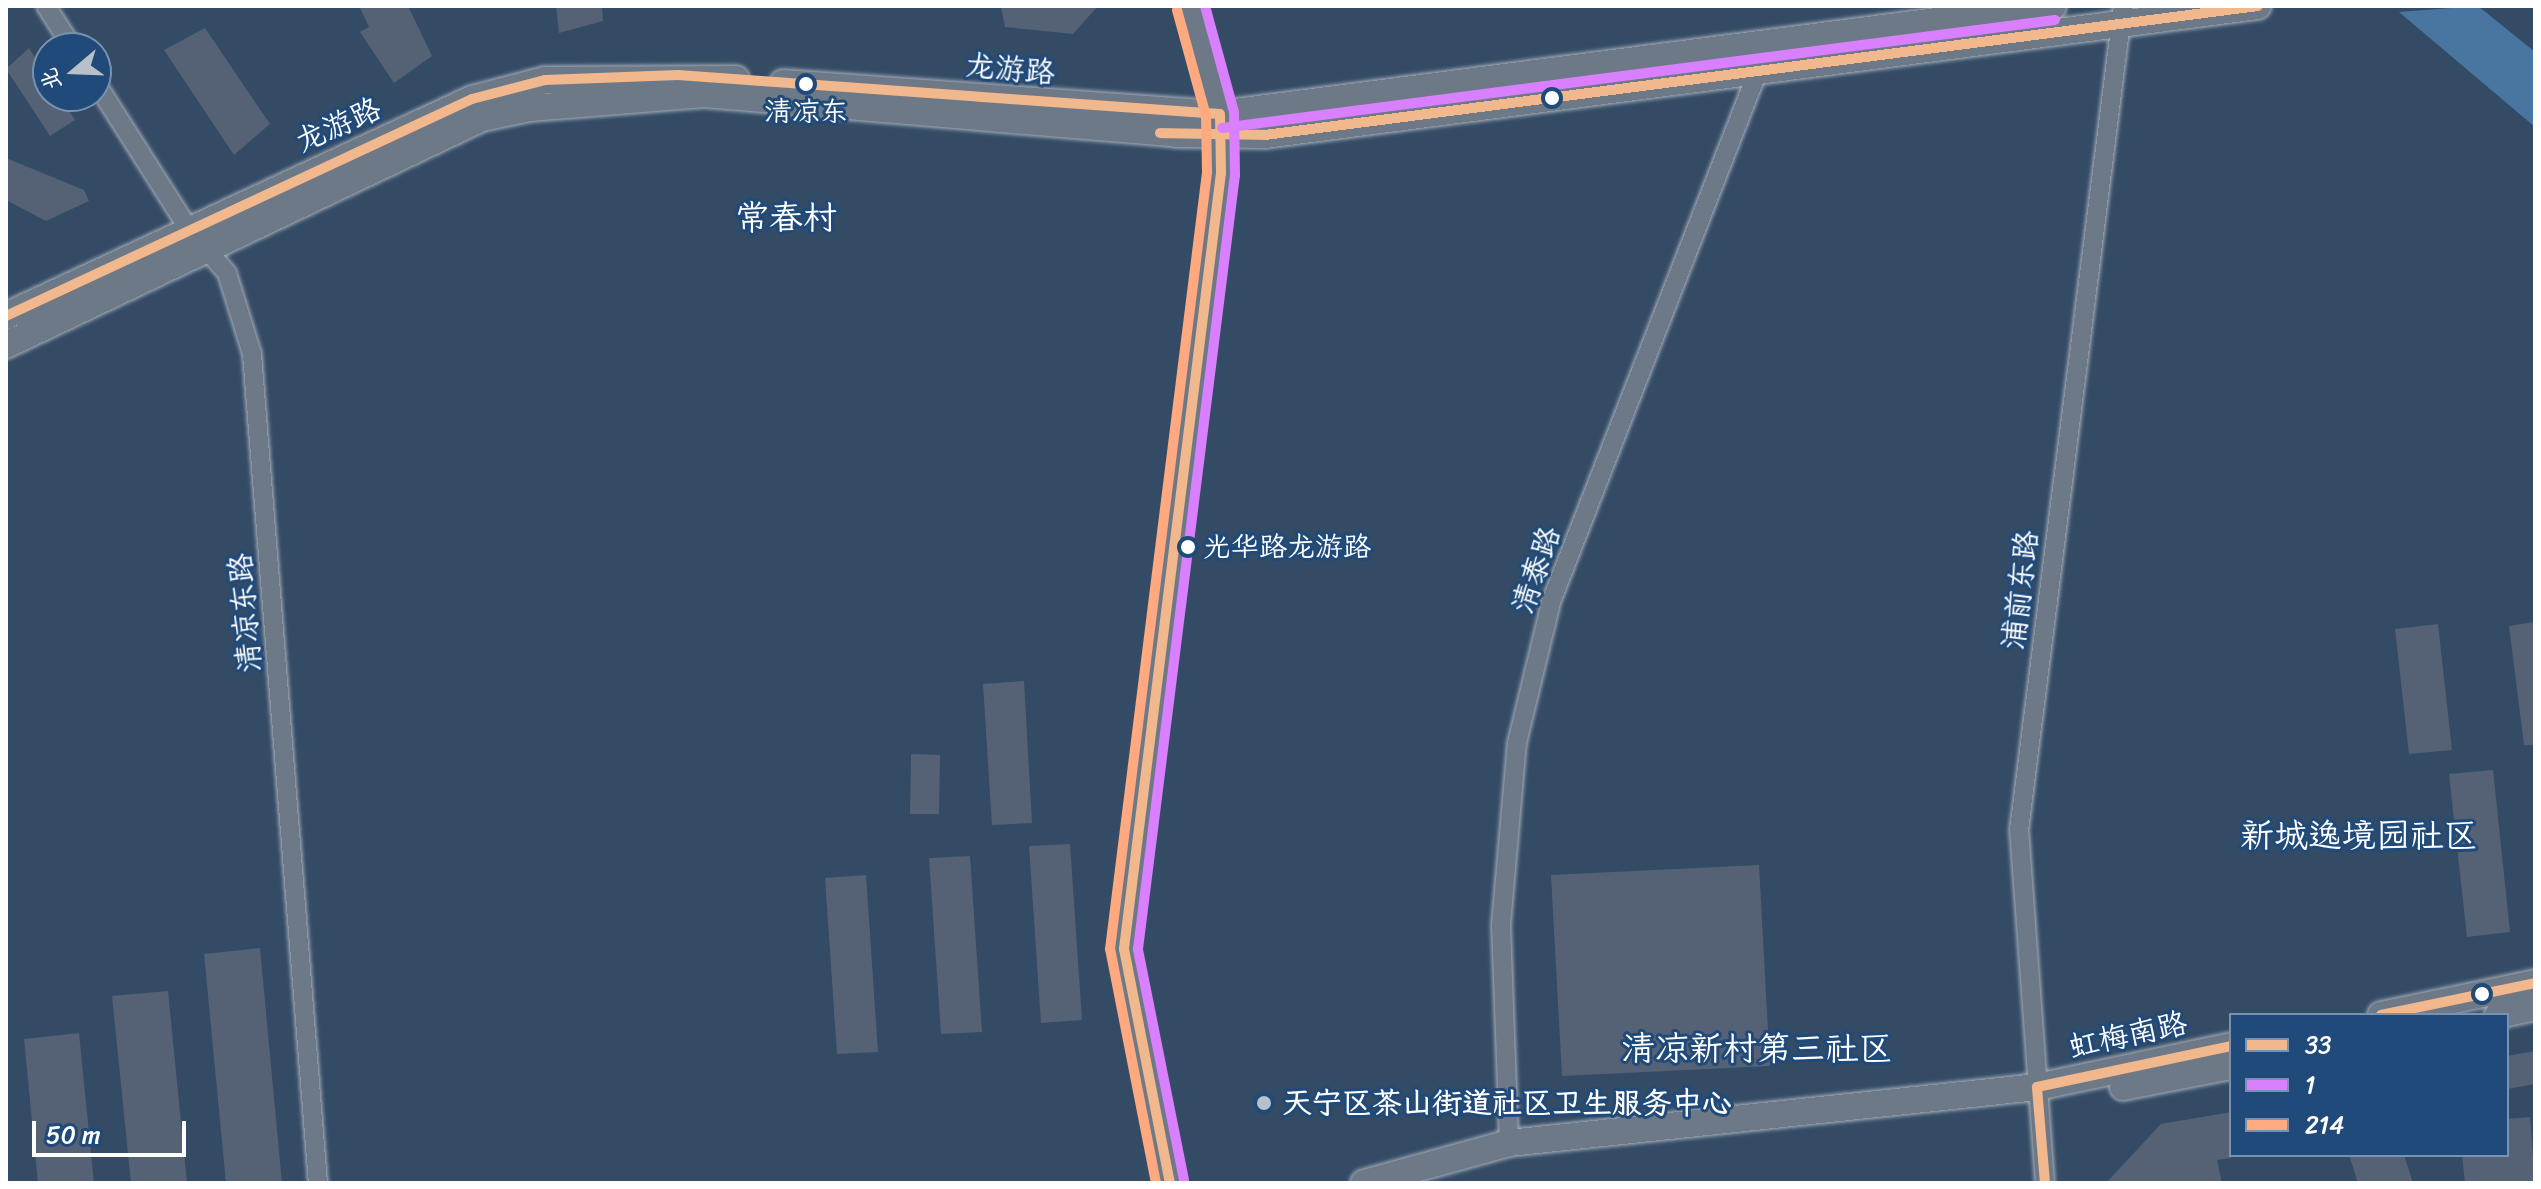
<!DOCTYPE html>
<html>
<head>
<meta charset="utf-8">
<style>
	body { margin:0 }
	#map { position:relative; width:2541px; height:1189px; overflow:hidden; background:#344b65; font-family:Sriracha,"LXGW WenKai TC",sans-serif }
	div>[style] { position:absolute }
	.water>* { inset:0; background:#4975a1 }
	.building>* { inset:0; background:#556174 }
	.roads { filter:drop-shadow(0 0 2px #a4aeba) drop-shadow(0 0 2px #a4aeba) }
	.street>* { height:18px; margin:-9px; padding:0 9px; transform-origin:9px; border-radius:9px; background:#6d7986 }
	.secondary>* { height:26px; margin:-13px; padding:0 13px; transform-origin:13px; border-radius:13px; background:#6d7986 }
	.bus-1>* { height:10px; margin:-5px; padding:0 5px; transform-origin:5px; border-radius:5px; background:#f1b78d }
	.bus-2>* { height:10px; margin:-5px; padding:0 5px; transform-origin:5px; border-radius:5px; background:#d880ff }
	.bus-3>* { height:10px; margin:-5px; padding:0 5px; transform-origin:5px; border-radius:5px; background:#ffa980 }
	.dots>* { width:22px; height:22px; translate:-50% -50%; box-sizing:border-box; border:4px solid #1f4a7a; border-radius:50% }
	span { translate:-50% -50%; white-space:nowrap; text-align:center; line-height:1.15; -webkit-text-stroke:6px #1f4a7a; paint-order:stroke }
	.bus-label { font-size:28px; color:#fff }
	.left { translate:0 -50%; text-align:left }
	.street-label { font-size:30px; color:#fff }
	.poi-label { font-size:30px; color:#fff; font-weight:700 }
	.quarter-label { font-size:34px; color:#fff }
	.frame { position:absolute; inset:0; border:8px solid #fff; pointer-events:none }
	.legend { position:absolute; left:2229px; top:1013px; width:280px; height:144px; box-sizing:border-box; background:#1f4a7a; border:2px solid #7992af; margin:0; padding:10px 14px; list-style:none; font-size:24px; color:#fff }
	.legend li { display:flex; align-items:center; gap:16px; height:40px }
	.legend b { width:40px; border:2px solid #7992af }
	.north { position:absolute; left:32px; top:32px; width:80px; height:80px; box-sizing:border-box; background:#1f4a7a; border:2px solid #7992af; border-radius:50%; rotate:251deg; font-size:22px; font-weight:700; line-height:32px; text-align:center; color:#fff }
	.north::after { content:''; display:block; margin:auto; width:28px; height:36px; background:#b8c0c9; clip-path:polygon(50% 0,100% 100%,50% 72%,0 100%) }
	.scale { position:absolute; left:32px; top:1121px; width:154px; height:36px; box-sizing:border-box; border:4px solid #fff; border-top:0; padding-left:10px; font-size:24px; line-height:28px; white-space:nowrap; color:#fff; -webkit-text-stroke:6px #1f4a7a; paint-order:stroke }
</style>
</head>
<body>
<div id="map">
	<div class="water">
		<div style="clip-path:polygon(2478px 6px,2535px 52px,2535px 127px,2399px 12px)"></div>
	</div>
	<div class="building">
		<div style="clip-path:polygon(359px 6px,408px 6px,432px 56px,394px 83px,360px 32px,369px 27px)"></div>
		<div style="clip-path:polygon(556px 6px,602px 6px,603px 21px,559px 33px)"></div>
		<div style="clip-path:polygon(1001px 6px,1098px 6px,1073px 34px,1005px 27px)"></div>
		<div style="clip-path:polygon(205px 28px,270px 124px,234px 155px,164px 50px)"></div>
		<div style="clip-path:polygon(29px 48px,48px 78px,48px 96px,60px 96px,75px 120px,50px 136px,6px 69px)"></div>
		<div style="clip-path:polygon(6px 158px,84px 190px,89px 201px,46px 221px,6px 200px)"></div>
		<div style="clip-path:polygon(2535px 622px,2535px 745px,2524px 745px,2509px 626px)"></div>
		<div style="clip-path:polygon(2438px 624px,2452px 750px,2409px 754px,2395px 629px)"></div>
		<div style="clip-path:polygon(1024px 681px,1032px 823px,992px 825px,983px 684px)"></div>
		<div style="clip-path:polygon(911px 754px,940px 755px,939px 814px,910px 814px)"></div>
		<div style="clip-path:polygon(2493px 770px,2510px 932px,2467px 937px,2449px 774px)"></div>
		<div style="clip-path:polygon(1070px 844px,1082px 1020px,1041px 1023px,1029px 846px)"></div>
		<div style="clip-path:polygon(970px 856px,982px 1032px,941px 1034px,929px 858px)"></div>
		<div style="clip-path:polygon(1759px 865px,1770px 1066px,1562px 1076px,1551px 875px)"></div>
		<div style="clip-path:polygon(866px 875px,878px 1052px,837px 1054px,825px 878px)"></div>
		<div style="clip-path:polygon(260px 948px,282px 1183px,226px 1183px,204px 954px)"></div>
		<div style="clip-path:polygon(168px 991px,187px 1183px,131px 1183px,112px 996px)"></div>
		<div style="clip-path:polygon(79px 1033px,94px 1183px,38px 1183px,24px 1039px)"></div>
		<div style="clip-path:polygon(2535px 1051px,2535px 1084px,2507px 1089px,2507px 1056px)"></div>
		<div style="clip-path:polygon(2231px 1112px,2231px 1158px,2217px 1160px,2222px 1183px,2106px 1183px,2161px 1124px)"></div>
		<div style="clip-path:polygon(2530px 1117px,2535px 1183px,2465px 1183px,2462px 1155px,2507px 1155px,2507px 1119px)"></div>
		<div style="clip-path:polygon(2349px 1155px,2404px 1155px,2413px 1183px,2358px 1183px)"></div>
	</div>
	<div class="roads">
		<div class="street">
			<div style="left:46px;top:6px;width:50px;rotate:57.3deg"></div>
			<div style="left:96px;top:83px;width:172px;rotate:57.6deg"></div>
			<div style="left:188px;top:228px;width:60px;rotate:49.1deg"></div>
			<div style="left:227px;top:273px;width:85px;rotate:72.8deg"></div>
			<div style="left:252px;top:354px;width:832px;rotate:85.45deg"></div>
			<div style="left:1509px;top:1143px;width:218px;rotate:-92.1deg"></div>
			<div style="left:1501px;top:925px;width:183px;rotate:-85deg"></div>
			<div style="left:1517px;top:743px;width:145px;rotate:-76.4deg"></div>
			<div style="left:1551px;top:602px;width:578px;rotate:-68.71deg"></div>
			<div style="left:2045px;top:1183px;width:354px;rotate:-94.2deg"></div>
			<div style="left:2019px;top:830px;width:831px;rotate:-82.81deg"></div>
		</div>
		<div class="secondary">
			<div style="left:783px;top:83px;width:438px;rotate:4.1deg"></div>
			<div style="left:1220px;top:114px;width:840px;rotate:-7.39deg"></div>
			<div style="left:6px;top:316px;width:514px;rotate:-24.97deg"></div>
			<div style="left:472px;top:99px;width:75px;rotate:-14.6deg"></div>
			<div style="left:545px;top:80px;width:191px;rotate:-0.3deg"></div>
			<div style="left:6px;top:345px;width:527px;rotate:-25.5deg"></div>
			<div style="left:482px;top:118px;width:49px;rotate:-11.8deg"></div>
			<div style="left:530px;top:108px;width:175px;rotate:-4.6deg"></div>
			<div style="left:704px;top:94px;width:474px;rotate:4.8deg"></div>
			<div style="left:1176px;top:134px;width:89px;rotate:0.6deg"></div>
			<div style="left:1265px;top:135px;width:1001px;rotate:-7.4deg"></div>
			<div style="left:2381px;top:1015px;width:157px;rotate:-11.7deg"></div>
			<div style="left:2498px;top:1015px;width:38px;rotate:-12deg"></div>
			<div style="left:2123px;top:1087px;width:110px;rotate:-11deg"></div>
			<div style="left:1170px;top:1183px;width:238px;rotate:-101.1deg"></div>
			<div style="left:1124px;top:949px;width:782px;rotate:-82.87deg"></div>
			<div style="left:1221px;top:173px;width:59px;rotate:-91deg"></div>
			<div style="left:1220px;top:114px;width:112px;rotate:-105deg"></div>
			<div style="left:1364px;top:1183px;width:150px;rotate:-15.4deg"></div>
			<div style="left:1509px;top:1143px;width:531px;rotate:-6.05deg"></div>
			<div style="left:2037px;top:1087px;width:198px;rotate:-11.9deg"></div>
		</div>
	</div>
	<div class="bus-1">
		<div style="left:1160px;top:133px;width:105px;rotate:1.1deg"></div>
		<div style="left:1265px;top:135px;width:1001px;rotate:-7.4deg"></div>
		<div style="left:6px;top:316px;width:514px;rotate:-24.97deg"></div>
		<div style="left:472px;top:99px;width:75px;rotate:-14.6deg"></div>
		<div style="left:545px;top:80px;width:133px;rotate:-2.2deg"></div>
		<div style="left:678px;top:75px;width:543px;rotate:4.12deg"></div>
		<div style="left:1220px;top:114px;width:59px;rotate:89deg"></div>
		<div style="left:1221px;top:173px;width:782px;rotate:97.13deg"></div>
		<div style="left:1124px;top:949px;width:238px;rotate:78.9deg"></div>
		<div style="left:2381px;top:1015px;width:157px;rotate:-11.7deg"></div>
		<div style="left:2045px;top:1183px;width:96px;rotate:-94.8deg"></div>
		<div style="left:2037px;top:1087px;width:198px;rotate:-11.9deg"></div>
	</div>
	<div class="bus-2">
		<div style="left:1222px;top:128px;width:840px;rotate:-7.39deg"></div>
		<div style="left:1184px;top:1180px;width:236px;rotate:-101.3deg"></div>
		<div style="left:1138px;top:949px;width:780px;rotate:-82.86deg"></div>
		<div style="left:1235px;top:175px;width:63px;rotate:-90.9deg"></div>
		<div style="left:1234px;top:112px;width:110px;rotate:-105.3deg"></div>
	</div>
	<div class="bus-3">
		<div style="left:1156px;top:1183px;width:238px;rotate:-101.1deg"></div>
		<div style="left:1110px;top:949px;width:783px;rotate:-82.88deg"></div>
		<div style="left:1207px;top:172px;width:56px;rotate:-91deg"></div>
		<div style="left:1206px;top:116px;width:110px;rotate:-105.3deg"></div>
	</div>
	<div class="dots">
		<div style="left:806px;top:84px;background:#fff"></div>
		<div style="left:1552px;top:98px;background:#fff"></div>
		<div style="left:1188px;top:547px;background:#fff"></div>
		<div style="left:2482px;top:994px;background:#fff"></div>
		<div style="left:1264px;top:1103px;background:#b8c0c9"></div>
	</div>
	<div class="bus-label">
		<span style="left:806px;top:112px">清凉东</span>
		<span class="left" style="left:1203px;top:547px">光华路龙游路</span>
	</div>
	<div class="street-label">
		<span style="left:1010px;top:69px;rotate:5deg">龙游路</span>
		<span style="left:338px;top:125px;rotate:-24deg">龙游路</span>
		<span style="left:1536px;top:570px;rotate:-71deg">清泰路</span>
		<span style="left:2020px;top:590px;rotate:-83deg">浦前东路</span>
		<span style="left:245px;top:613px;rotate:-95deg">清凉东路</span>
		<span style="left:2128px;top:1035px;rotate:-12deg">虹梅南路</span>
	</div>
	<div class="poi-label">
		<span class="left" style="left:1282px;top:1103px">天宁区茶山街道社区卫生服务中心</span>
	</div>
	<div class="quarter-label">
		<span style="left:786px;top:219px">常春村</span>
		<span style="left:2359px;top:837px">新城逸境园社区</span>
		<span style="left:1757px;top:1050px">清凉新村第三社区</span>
	</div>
	<div class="frame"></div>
	<ul class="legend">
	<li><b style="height:10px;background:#f1b78d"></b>33</li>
	<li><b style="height:10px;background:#d880ff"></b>1</li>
	<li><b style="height:10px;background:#ffa980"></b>214</li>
	</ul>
	<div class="north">北</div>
	<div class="scale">50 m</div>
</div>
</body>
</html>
